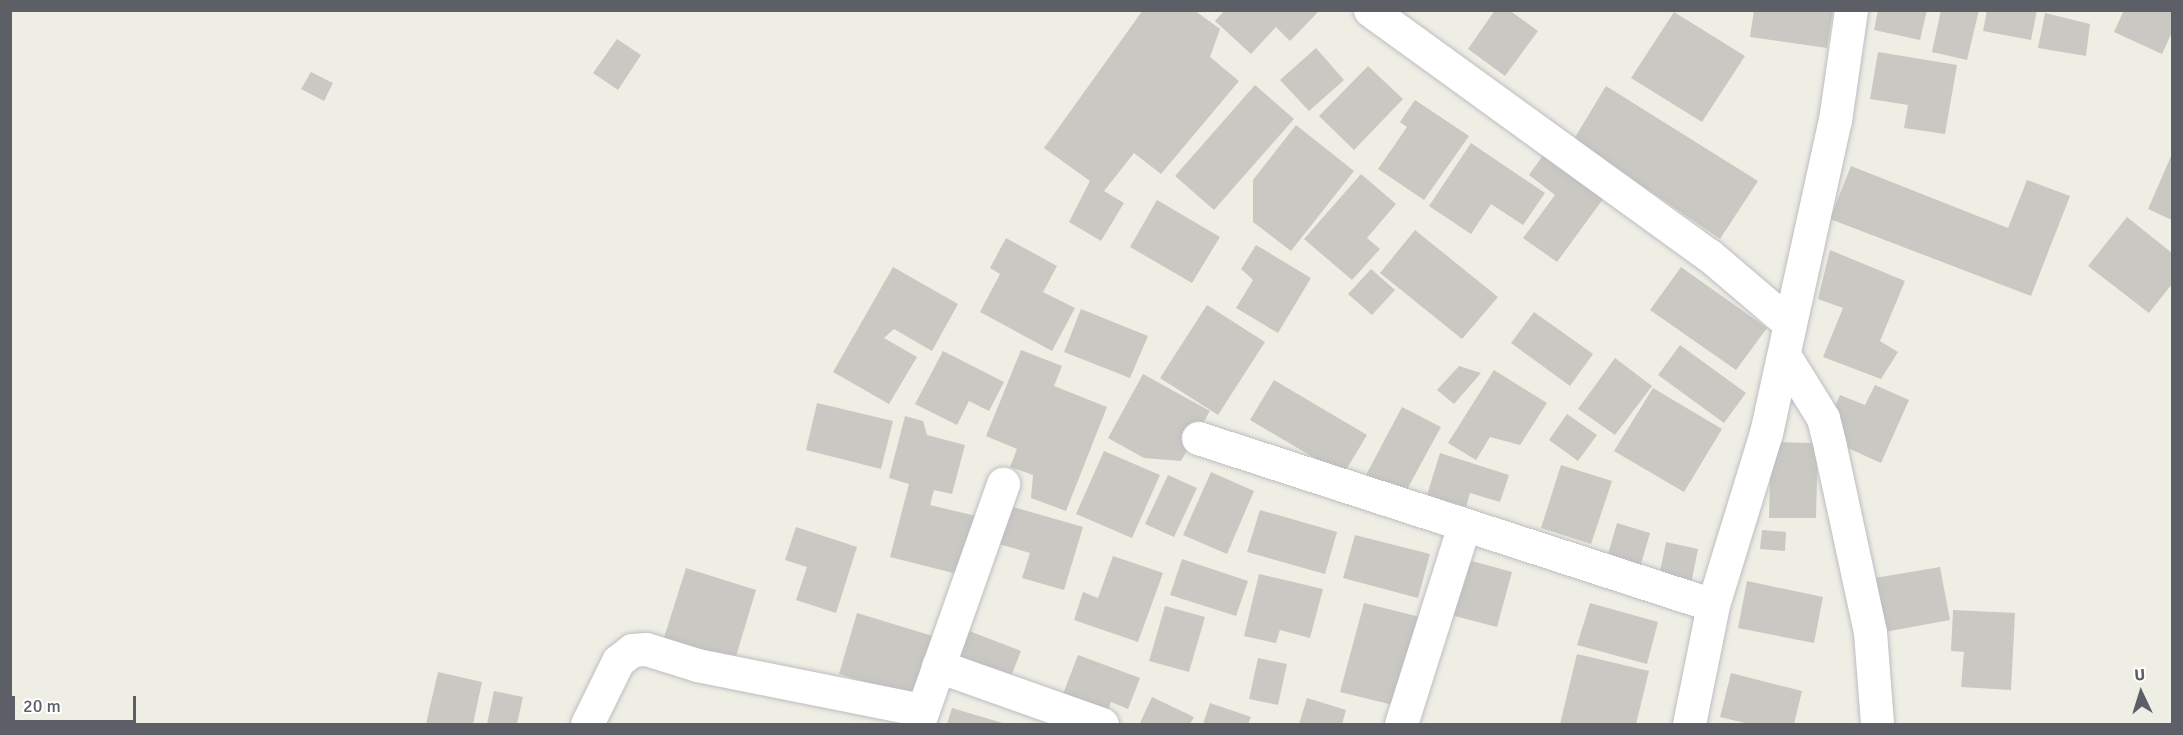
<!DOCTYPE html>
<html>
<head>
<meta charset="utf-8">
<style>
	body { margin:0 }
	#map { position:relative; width:2183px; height:735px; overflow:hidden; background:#efeee4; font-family:Signika,sans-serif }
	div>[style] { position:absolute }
	.building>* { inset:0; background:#cac8c2 }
	.roads { filter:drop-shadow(0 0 2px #bcbdc3) drop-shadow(0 0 2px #bcbdc3) }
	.minor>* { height:33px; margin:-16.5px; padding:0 16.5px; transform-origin:16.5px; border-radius:16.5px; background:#fff }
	span { translate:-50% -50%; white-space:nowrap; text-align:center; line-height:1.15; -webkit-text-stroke:5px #fff; paint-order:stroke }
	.frame { position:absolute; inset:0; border:12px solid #5c5f65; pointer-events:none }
	.north { position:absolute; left:2111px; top:663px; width:60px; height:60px; -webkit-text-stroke:4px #fff; paint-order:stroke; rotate:356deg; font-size:16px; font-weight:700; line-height:24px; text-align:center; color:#5c5f65 }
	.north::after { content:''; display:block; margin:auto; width:21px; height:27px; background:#5c5f65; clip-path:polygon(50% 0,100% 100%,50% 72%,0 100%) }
	.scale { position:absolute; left:12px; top:696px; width:124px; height:27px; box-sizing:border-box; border:3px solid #5c5f65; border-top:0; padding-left:8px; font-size:18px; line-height:21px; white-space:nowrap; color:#5c5f65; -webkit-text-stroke:4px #fff; paint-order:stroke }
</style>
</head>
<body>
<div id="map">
	<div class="building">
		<div style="clip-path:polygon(1143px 10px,1194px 10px,1220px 29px,1210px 57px,1239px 81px,1161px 174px,1134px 153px,1104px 191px,1124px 203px,1101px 241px,1069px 222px,1090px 181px,1044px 148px)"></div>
		<div style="clip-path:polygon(1225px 10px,1320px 10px,1290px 41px,1276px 27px,1251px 54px,1215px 21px)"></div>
		<div style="clip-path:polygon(1495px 10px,1509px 10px,1538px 31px,1505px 76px,1468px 49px)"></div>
		<div style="clip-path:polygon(1754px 10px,1833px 10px,1827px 48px,1750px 37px)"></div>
		<div style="clip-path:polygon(1878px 10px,1927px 10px,1920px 40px,1874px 30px)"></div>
		<div style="clip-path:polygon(1941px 10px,1979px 10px,1967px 60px,1932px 52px)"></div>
		<div style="clip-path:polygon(1987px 10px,2037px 10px,2031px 40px,1983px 31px)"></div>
		<div style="clip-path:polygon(2124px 10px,2172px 10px,2172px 32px,2162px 54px,2114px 32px)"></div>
		<div style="clip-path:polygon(1674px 12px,1745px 56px,1702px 122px,1631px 78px)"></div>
		<div style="clip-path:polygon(2045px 13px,2090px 24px,2086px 56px,2038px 48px)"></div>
		<div style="clip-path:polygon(617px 39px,641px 55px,618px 90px,593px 73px)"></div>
		<div style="clip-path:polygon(1316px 48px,1344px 80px,1309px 111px,1280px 80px)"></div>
		<div style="clip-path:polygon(1878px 52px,1957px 65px,1945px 134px,1904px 128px,1908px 105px,1870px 99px)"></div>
		<div style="clip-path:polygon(1368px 66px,1403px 99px,1354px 150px,1319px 116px)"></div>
		<div style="clip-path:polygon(311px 72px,333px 83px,324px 101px,301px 89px)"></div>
		<div style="clip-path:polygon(1255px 85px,1294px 119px,1214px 210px,1175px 176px)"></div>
		<div style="clip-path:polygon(1606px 86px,1758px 181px,1720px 239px,1574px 139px)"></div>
		<div style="clip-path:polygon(1415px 100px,1469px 136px,1424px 200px,1378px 169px,1407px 127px,1400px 122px)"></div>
		<div style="clip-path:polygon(1296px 125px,1354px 171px,1291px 251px,1253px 222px,1253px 180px)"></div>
		<div style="clip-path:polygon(1471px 143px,1545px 193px,1523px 225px,1491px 204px,1471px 234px,1429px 206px)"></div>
		<div style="clip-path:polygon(1546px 151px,1606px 195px,1557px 262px,1523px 238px,1555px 195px,1529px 175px)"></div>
		<div style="clip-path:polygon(2172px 154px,2172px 220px,2148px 209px)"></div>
		<div style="clip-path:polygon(1851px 166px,2008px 228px,2027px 180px,2070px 196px,2031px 296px,1830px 219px)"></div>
		<div style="clip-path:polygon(1361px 174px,1396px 204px,1367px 238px,1380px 249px,1352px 280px,1304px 239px)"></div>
		<div style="clip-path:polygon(1157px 200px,1220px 237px,1192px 283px,1130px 247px)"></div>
		<div style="clip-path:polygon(2127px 217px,2172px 253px,2172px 284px,2149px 313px,2088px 266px)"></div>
		<div style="clip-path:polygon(1415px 230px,1498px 297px,1462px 339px,1380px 273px)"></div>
		<div style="clip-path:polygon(1006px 238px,1057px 266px,1043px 292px,1075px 308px,1052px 351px,980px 312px,1000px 274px,990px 268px)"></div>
		<div style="clip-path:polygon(1256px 245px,1311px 278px,1278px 333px,1236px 308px,1253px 280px,1241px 269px)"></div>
		<div style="clip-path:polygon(1830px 250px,1905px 281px,1880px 341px,1898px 352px,1881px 379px,1823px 357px,1843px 308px,1818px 299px)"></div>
		<div style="clip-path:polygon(893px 267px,958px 304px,932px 351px,894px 329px,884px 338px,917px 357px,889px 404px,833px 372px)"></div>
		<div style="clip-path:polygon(1681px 267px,1767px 328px,1736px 370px,1650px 310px)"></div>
		<div style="clip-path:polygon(1371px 269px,1395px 290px,1372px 315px,1348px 294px)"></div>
		<div style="clip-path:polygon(1207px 305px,1265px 342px,1218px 415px,1160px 378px)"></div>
		<div style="clip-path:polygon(1081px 309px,1148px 336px,1130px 378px,1064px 352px)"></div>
		<div style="clip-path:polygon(1534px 312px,1593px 354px,1570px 386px,1511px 343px)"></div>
		<div style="clip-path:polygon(1680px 345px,1746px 393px,1724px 423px,1658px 375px)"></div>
		<div style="clip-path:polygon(1021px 350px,1062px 366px,1054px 386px,1107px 407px,1066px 511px,1031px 498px,1033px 475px,1010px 467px,1017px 449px,986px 436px)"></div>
		<div style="clip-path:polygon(943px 351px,1004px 382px,989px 411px,969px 401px,957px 425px,915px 404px)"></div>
		<div style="clip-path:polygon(1615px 358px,1652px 386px,1615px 435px,1578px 409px)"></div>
		<div style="clip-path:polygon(1459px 366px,1481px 373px,1454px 404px,1437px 390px)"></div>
		<div style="clip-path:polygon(1494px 370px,1547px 403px,1520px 445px,1490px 437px,1476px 460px,1448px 443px)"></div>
		<div style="clip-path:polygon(1143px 374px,1210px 411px,1181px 461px,1144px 458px,1108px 438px)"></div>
		<div style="clip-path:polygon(1274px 380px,1367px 435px,1343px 475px,1250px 420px)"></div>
		<div style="clip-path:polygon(1875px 385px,1909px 400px,1881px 463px,1841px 445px,1831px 415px,1840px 395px,1865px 405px)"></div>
		<div style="clip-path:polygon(1653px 388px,1722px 429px,1684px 492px,1614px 451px)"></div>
		<div style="clip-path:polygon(817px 403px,893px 421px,881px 469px,806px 450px)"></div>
		<div style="clip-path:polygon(1402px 407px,1441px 427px,1404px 495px,1366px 475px)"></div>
		<div style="clip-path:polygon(1567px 414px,1597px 435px,1578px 461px,1549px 440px)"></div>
		<div style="clip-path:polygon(905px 416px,923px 421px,927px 435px,965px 445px,952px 494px,934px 490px,930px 505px,976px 516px,961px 575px,890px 557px,909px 484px,889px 478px)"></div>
		<div style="clip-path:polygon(1771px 442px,1818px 443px,1816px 518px,1769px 518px)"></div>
		<div style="clip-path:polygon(1104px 451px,1160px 475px,1132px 538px,1076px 514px)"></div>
		<div style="clip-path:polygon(1440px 453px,1509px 475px,1500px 502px,1470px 493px,1466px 507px,1427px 495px)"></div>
		<div style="clip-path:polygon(1561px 465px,1612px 481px,1591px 544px,1541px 528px)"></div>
		<div style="clip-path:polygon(1211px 472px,1254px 491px,1227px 554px,1183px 535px)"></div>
		<div style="clip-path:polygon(1168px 475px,1197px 488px,1174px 537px,1145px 524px)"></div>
		<div style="clip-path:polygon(1003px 504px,1083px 527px,1064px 590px,1022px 578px,1030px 553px,992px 542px)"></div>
		<div style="clip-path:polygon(1260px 510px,1337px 532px,1325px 574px,1247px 552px)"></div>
		<div style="clip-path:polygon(1617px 523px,1650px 533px,1639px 571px,1606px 561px)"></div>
		<div style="clip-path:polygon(796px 527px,857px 547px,836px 613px,796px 600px,807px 567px,785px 560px)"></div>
		<div style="clip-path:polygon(1762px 530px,1786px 532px,1785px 551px,1760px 549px)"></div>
		<div style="clip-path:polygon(1355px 535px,1430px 554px,1418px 598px,1343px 578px)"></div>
		<div style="clip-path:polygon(1666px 542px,1698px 549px,1691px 584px,1659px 577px)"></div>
		<div style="clip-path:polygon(1113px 556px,1163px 573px,1138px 642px,1074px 620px,1083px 592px,1098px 598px)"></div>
		<div style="clip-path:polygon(1461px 558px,1512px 572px,1497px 627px,1447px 614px)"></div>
		<div style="clip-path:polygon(1182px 559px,1248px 581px,1236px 616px,1170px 595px)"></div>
		<div style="clip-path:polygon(1940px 567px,1950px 620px,1879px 633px,1869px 579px)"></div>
		<div style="clip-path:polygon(686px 568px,756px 590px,734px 663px,663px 641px)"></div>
		<div style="clip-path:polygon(1259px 574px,1323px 589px,1310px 638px,1280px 630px,1276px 643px,1244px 636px)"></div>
		<div style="clip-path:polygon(1747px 581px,1823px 597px,1814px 643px,1738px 628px)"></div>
		<div style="clip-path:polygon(1364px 603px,1420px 617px,1397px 706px,1340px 692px)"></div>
		<div style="clip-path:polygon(1590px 603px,1658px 622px,1647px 664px,1577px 645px)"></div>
		<div style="clip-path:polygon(1165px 606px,1205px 617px,1189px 672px,1149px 661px)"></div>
		<div style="clip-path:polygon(1953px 610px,2015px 613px,2011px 690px,1961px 687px,1964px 652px,1951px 651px)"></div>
		<div style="clip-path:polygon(857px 613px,936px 637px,918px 698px,839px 674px)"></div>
		<div style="clip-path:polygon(964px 629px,1021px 651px,1010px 679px,953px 657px)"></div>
		<div style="clip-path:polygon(1577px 654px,1649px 671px,1636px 724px,1560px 724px)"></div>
		<div style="clip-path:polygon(1078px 655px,1140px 678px,1128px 709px,1111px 702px,1106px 716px,1061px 699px)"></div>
		<div style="clip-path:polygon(1258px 658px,1287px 664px,1278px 705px,1249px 699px)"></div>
		<div style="clip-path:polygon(438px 672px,482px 682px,473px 724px,426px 724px)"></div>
		<div style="clip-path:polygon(1731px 673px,1802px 691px,1794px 724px,1749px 724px,1720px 717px)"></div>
		<div style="clip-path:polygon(494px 691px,523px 697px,517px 724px,487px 724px)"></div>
		<div style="clip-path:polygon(1152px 697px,1194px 717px,1190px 724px,1140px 723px)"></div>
		<div style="clip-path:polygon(1307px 698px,1346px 710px,1342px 724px,1299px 724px)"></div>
		<div style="clip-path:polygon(1210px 703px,1251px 717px,1248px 724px,1203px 724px)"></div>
		<div style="clip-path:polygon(952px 708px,1006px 724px,947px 724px)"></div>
	</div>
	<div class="roads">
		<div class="minor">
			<div style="left:1370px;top:10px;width:418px;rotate:35.9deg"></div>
			<div style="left:1709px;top:255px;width:106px;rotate:40.4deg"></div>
			<div style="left:1784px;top:355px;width:74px;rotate:58.2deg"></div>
			<div style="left:1823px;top:418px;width:30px;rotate:76deg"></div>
			<div style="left:1830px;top:447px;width:189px;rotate:77.8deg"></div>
			<div style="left:1870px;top:632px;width:92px;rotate:85.6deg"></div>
			<div style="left:1198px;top:438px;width:541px;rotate:17.97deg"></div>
			<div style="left:938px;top:666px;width:174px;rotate:19.5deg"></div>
			<div style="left:587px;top:724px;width:70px;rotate:-63.8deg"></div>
			<div style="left:618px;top:661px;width:18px;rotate:-38deg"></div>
			<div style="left:632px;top:650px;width:14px;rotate:-4deg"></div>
			<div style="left:646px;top:649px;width:53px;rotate:17.4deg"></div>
			<div style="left:697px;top:665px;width:230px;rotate:11.3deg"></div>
			<div style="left:918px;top:724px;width:255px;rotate:-70.5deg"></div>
			<div style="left:1401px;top:724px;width:209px;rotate:-72.4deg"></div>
			<div style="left:1689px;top:724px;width:121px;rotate:-78.6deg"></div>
			<div style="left:1713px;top:605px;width:180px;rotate:-72.9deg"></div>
			<div style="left:1766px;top:433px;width:321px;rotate:-77.6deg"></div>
			<div style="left:1835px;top:120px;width:111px;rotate:-81.7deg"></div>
		</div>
	</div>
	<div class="frame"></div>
	<div class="north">U</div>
	<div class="scale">20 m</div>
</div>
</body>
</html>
